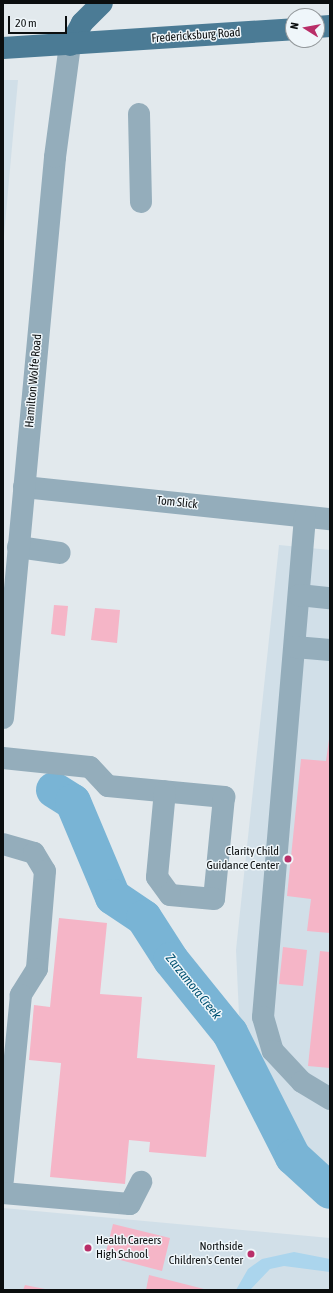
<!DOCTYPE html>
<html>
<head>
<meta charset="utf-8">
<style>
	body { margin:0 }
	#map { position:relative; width:333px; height:1293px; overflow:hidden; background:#e2e9ed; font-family:"Asap Condensed",sans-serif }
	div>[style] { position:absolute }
	.built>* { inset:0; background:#d1dfe8 }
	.green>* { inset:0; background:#abd5ed }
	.river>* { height:36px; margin:-18px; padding:0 18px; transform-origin:18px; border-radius:18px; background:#79b4d5 }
	.building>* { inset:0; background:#f5b5c7 }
	.minor>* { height:22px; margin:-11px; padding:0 11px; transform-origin:11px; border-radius:11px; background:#94adbb }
	.major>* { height:22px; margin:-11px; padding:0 11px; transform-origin:11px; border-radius:11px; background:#4b7b95 }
	.dots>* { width:11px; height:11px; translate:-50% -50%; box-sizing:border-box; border:2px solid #eff6fa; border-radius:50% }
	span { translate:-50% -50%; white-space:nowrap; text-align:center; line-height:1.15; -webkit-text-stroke:3px #eff6fa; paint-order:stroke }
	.street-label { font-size:12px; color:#0b0e0f }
	.poi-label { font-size:12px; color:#0b0e0f }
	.right { translate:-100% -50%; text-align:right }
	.left { translate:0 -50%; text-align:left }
	.water-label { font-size:13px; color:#005272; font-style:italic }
	.frame { position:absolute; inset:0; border:4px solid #0b0e0f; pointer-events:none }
	.north { position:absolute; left:285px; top:8px; width:40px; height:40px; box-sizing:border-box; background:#eff6fa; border:1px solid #94999c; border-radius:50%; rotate:281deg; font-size:11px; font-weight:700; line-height:16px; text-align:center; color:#0b0e0f }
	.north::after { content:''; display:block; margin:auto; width:14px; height:18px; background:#b92e68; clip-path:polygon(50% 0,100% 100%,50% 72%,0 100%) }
	.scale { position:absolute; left:8px; top:16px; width:59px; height:18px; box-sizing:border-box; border:2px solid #0b0e0f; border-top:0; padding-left:5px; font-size:12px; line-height:14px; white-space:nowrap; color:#0b0e0f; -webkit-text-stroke:3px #eff6fa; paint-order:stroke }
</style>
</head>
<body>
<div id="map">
	<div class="built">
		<div style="clip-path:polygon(3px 80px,18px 80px,3px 247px)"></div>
		<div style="clip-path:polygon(279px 545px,330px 550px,330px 1169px,306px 1153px,239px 1015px,236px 950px)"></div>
		<div style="clip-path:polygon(3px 1208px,330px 1238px,330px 1290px,3px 1290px)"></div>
	</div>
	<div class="green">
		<div style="clip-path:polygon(294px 1252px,330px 1259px,330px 1272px,284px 1266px,270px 1269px,250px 1290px,236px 1290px,248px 1269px,262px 1259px)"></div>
	</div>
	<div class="river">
		<div style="left:54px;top:790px;width:22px;rotate:32deg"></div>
		<div style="left:73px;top:802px;width:103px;rotate:67.2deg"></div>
		<div style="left:113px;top:897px;width:37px;rotate:34deg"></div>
		<div style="left:144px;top:918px;width:50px;rotate:57.3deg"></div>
		<div style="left:171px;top:960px;width:94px;rotate:51.1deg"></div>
		<div style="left:230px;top:1033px;width:139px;rotate:63.1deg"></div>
		<div style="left:293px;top:1157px;width:50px;rotate:42.6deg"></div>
	</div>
	<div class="building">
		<div style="clip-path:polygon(54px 605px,68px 606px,65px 636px,51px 634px)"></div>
		<div style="clip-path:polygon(95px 608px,120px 610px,117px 643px,91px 640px)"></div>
		<div style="clip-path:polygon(330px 732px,330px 933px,307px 931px,311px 899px,287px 896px,301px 759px,326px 761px)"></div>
		<div style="clip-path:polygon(59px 918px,107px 923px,100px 994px,142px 997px,137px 1058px,215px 1065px,206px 1157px,149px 1152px,150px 1142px,129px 1140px,125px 1184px,50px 1177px,61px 1063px,29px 1060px,34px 1005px,50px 1007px)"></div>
		<div style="clip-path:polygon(283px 947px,307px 950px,303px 986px,279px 984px)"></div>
		<div style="clip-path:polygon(320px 951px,330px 952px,330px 1068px,308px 1066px)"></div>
		<div style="clip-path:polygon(113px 1224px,170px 1238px,162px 1271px,105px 1256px)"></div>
		<div style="clip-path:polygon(149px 1275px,204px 1289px,204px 1290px,146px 1290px)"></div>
		<div style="clip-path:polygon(25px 1285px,45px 1289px,44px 1290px,23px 1290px)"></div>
	</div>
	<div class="minor">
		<div style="left:139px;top:114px;width:88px;rotate:88.7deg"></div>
		<div style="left:24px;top:487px;width:308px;rotate:6deg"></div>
		<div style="left:305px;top:517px;width:502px;rotate:94.8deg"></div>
		<div style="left:263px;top:1017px;width:35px;rotate:74deg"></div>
		<div style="left:273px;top:1051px;width:42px;rotate:46.9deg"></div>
		<div style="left:302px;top:1082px;width:33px;rotate:31deg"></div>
		<div style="left:18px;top:547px;width:42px;rotate:8.1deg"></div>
		<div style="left:299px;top:595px;width:31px;rotate:6deg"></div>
		<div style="left:295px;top:647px;width:35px;rotate:5deg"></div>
		<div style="left:3px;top:718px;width:563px;rotate:-84.7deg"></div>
		<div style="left:55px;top:157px;width:113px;rotate:-82.4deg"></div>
		<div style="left:3px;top:758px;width:87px;rotate:5.9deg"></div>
		<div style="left:90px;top:767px;width:26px;rotate:47deg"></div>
		<div style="left:108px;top:786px;width:117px;rotate:5.4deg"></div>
		<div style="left:224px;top:797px;width:102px;rotate:95.6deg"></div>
		<div style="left:214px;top:899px;width:44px;rotate:-174.8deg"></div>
		<div style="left:170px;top:895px;width:22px;rotate:-126deg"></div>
		<div style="left:157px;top:877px;width:86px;rotate:-84.7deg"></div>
		<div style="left:3px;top:844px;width:32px;rotate:16deg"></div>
		<div style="left:34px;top:853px;width:21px;rotate:59deg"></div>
		<div style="left:45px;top:871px;width:98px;rotate:94.7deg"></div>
		<div style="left:37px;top:969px;width:31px;rotate:122deg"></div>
		<div style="left:21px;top:995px;width:186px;rotate:95.6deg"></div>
		<div style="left:3px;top:1193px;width:127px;rotate:5deg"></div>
		<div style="left:130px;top:1204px;width:25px;rotate:-63deg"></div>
	</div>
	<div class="major">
		<div style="left:317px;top:27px;width:13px;rotate:-4deg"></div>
		<div style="left:70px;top:45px;width:25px;rotate:-61deg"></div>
		<div style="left:82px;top:23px;width:28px;rotate:-45deg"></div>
		<div style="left:3px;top:48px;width:291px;rotate:-3.7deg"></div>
	</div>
	<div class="dots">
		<div style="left:288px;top:859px;background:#b92e68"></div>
		<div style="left:88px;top:1248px;background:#b92e68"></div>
		<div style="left:251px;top:1254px;background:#b92e68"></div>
	</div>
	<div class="street-label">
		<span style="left:196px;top:36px;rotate:-4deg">Fredericksburg Road</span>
		<span style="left:34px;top:381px;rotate:-85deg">Hamilton Wolfe Road</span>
		<span style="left:177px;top:503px;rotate:6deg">Tom Slick</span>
	</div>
	<div class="poi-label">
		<span class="right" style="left:279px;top:859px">Clarity Child<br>Guidance Center</span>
		<span class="left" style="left:96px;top:1248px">Health Careers<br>High School</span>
		<span class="right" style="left:243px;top:1254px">Northside<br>Children's Center</span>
	</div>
	<div class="water-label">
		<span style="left:193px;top:987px;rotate:51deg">Zarzamora Creek</span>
	</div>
	<div class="frame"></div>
	<div class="north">N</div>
	<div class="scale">20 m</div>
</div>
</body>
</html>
